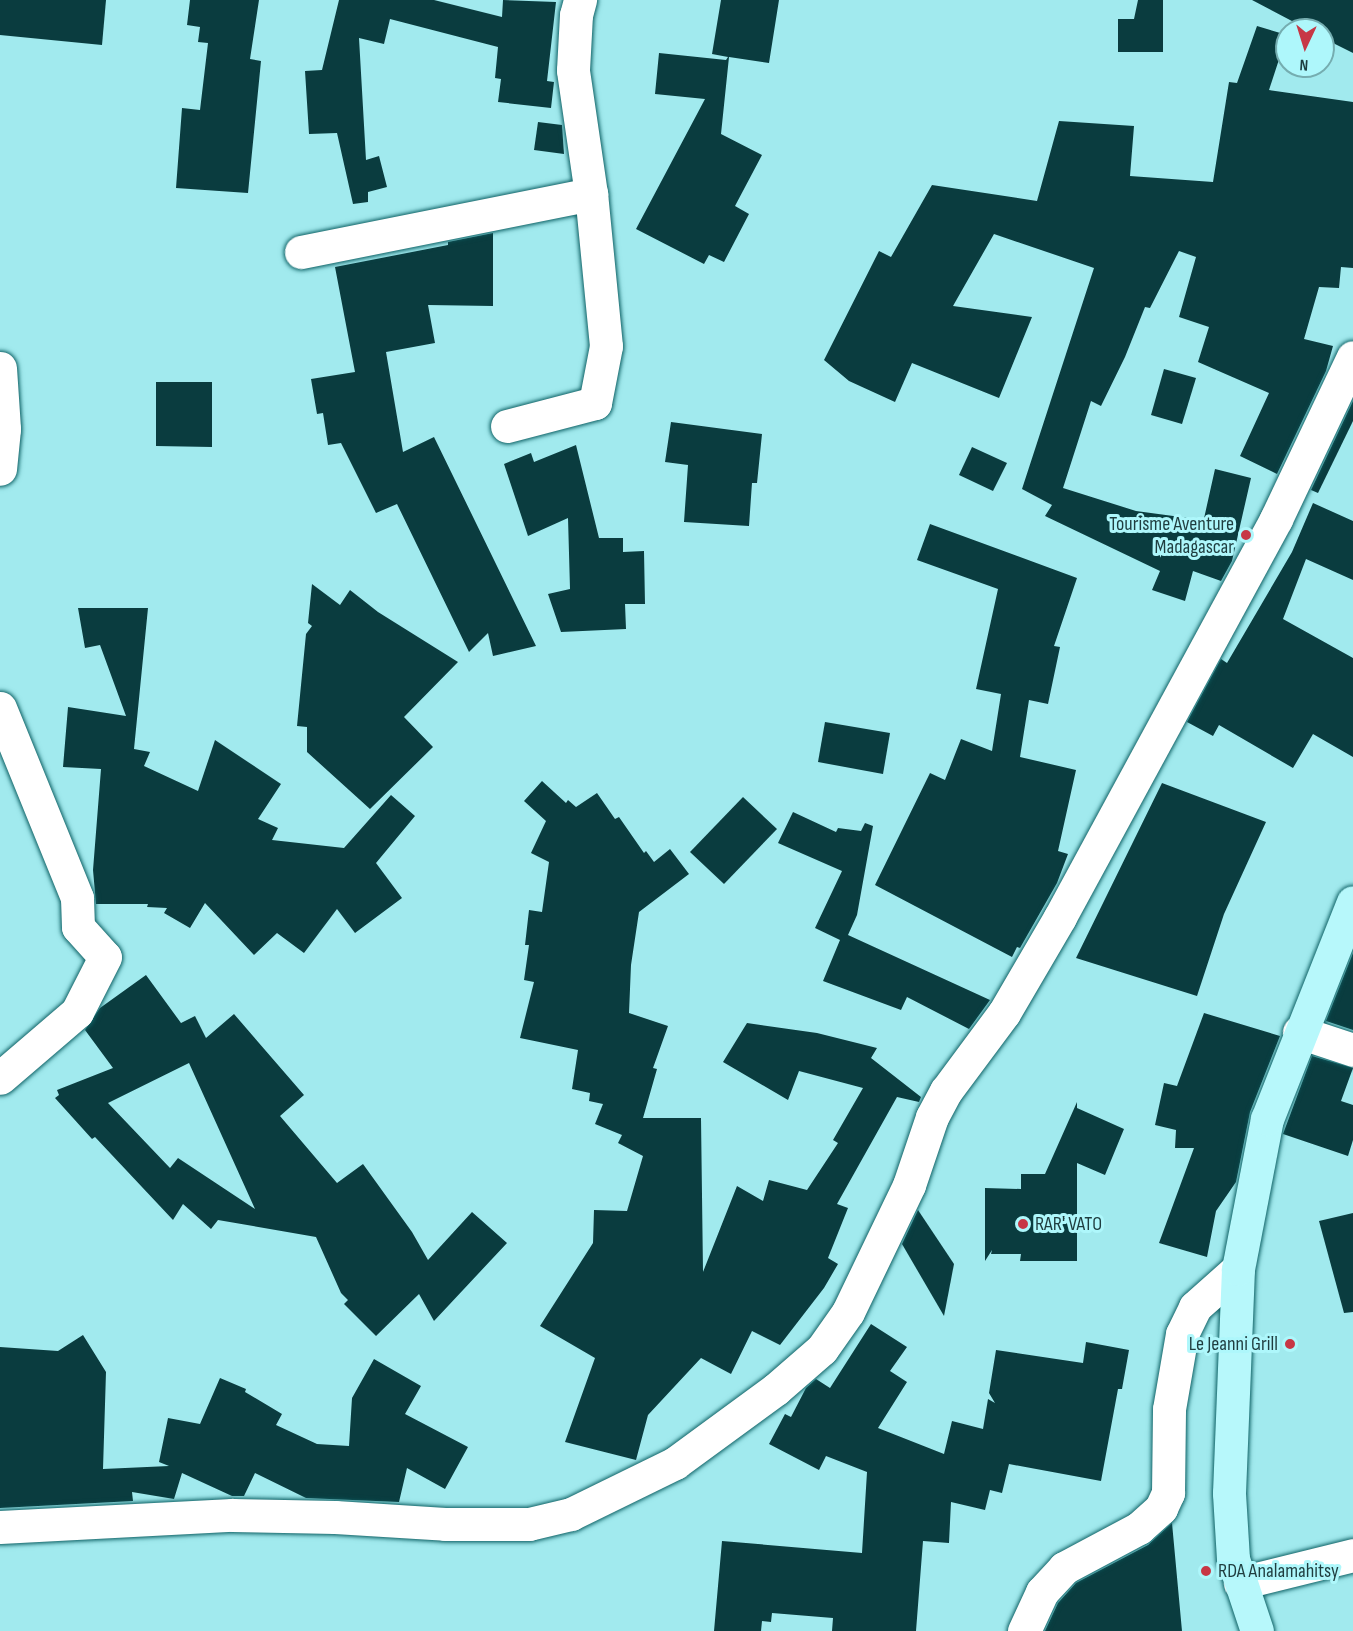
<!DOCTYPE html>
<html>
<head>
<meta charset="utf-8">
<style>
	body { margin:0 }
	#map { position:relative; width:1353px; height:1631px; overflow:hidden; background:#a1eaee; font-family:"Sofia Sans Condensed",sans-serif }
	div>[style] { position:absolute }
	.building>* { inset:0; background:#0a3c3f }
	.roads { filter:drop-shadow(0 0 2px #0f6266) drop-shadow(0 0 2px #0f6266) }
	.minor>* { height:33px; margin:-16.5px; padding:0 16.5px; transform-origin:16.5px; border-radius:16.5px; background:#fff }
	.secondary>* { height:33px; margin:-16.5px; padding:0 16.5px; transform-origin:16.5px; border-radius:16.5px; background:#b7f8fb }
	.dots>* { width:16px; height:16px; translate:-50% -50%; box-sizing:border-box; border:3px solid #aef7fb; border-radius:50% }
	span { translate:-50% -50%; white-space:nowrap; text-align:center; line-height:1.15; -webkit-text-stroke:6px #aef7fb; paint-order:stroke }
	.poi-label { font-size:20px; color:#1f3d3f }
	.right { translate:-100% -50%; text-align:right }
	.left { translate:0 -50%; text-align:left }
	.north { position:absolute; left:1275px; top:18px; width:60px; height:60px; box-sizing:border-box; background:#aef7fb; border:2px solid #75adb0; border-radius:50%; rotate:184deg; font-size:16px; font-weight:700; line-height:24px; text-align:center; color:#1f3d3f }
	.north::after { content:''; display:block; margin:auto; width:21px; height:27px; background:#c73745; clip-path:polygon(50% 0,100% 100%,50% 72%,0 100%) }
</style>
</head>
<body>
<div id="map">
	<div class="building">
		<div style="clip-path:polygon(0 0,106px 0,102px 45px,0 35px)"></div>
		<div style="clip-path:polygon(190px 0,259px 0,250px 59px,261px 61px,248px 193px,176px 188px,182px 108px,200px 110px,208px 43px,198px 42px,200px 27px,187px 25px)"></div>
		<div style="clip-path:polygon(339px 0,434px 0,502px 17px,503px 0,556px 2px,547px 81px,554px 82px,551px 108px,498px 102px,501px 79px,495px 78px,498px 47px,390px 19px,384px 44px,359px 38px,366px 160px,379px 156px,387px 187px,368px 192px,368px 202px,353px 204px,337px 133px,309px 134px,305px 71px,322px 70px)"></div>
		<div style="clip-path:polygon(721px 0,779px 0,769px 63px,729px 57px,721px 134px,762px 155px,735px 206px,749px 214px,724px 262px,709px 255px,704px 264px,636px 229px,705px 99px,655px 94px,659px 53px,726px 60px,728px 57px,712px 54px)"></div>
		<div style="clip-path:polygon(1138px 0,1163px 0,1163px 52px,1118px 52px,1118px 19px,1134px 19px)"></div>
		<div style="clip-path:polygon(1252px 0,1353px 0,1353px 53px,1323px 38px,1323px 30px,1309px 30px)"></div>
		<div style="clip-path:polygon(1257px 26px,1287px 35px,1269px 90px,1353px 102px,1353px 268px,1341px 267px,1339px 288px,1319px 287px,1304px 339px,1333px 346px,1326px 371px,1277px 474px,1240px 456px,1269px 393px,1198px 362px,1209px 327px,1179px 317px,1196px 257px,1179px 251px,1150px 308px,1145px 307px,1125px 357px,1101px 406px,1091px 401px,1063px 488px,1136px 511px,1188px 518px,1203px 523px,1215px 469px,1251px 478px,1232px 561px,1221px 581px,1193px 571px,1185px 601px,1152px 590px,1160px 571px,1045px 516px,1052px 505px,1022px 489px,1094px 268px,994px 234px,953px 306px,1032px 317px,999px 398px,912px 363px,895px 402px,849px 381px,824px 360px,879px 251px,891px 257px,932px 185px,1037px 201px,1059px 121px,1134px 126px,1130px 176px,1213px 182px,1229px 82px,1237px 83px)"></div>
		<div style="clip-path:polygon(538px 122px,562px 125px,564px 154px,534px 150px)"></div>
		<div style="clip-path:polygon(493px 233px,493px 306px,428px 305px,435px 343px,386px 352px,403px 452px,434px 437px,536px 646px,493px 656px,488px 633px,469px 652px,397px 504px,376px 513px,341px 443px,328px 445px,323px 413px,317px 414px,311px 379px,355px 372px,335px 267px,448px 245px,448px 242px)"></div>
		<div style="clip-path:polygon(1164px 369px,1196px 378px,1182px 424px,1151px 415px)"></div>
		<div style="clip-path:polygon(156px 382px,212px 382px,212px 447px,156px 446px)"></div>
		<div style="clip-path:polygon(1353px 401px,1353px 421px,1318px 493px,1311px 490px)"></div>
		<div style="clip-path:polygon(671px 422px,762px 434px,757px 483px,752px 483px,749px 526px,684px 522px,688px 465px,665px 462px)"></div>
		<div style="clip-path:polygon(576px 445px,599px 538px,623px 538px,623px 552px,644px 551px,645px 604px,625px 604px,626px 629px,561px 632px,548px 594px,570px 589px,568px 518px,528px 536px,504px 464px,531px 453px,534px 462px)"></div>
		<div style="clip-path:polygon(972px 447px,1007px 463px,993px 491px,959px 475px)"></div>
		<div style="clip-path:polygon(1313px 503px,1353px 521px,1353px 580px,1306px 559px,1283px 619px,1353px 658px,1353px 757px,1313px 734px,1293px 768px,1219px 725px,1213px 736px,1187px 722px,1221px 659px,1227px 663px,1292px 552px)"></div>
		<div style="clip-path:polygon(930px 524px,1077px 578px,1054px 646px,1060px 647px,1048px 704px,1029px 700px,1020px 757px,1076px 770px,1058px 851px,1068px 854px,1057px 883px,1020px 948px,1017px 947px,1012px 957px,875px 885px,930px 773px,945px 780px,961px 739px,992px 751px,1001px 694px,976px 689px,998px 589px,917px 560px)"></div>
		<div style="clip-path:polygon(312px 584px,340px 605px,350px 590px,378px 612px,458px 662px,404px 717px,433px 747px,370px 809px,307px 752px,307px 727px,297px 726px,306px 634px,312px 626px,308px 623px)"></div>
		<div style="clip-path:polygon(78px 608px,148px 608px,134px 749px,150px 752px,144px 766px,198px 791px,215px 740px,281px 784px,258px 819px,278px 828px,272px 840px,344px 848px,391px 795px,415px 816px,376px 863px,402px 898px,355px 933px,337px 909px,304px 953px,277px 933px,254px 955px,205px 903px,190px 928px,164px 913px,167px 908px,147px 907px,148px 904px,96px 904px,93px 870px,101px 769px,63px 767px,68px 707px,126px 716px,100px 645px,85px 648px)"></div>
		<div style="clip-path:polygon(825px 722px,890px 733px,883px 774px,818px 762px)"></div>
		<div style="clip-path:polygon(542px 781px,566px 803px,568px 800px,576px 807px,597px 793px,615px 819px,619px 817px,644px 853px,646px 851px,654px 862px,670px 849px,689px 874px,639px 912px,631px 965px,629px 1013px,668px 1026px,653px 1068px,657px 1069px,643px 1118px,701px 1118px,703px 1272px,737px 1186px,763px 1201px,769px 1180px,807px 1190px,838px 1143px,833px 1140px,863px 1088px,799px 1071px,788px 1100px,723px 1062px,747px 1023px,817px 1033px,877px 1048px,871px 1058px,921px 1097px,919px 1102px,897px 1097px,837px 1204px,848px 1208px,828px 1258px,838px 1264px,824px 1288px,780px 1345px,752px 1331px,731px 1374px,701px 1358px,648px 1415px,636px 1460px,565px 1442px,595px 1358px,540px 1326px,593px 1243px,594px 1210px,627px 1211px,643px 1156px,618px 1143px,622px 1135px,595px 1124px,603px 1104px,589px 1101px,590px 1093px,572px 1089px,578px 1050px,520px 1038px,534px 982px,524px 980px,529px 945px,525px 945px,529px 910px,542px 912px,549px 862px,531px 853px,546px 821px,524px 801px)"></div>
		<div style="clip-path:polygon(1162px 783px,1266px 822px,1224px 914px,1197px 996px,1076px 958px)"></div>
		<div style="clip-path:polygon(743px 797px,777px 829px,724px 884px,690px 852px)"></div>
		<div style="clip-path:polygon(793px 812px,836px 832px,838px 828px,861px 831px,865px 823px,873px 826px,857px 915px,848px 935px,990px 1000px,969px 1029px,907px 997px,901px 1010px,823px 981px,840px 940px,815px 928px,842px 871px,778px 843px)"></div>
		<div style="clip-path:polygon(1353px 953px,1353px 1030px,1326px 1021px)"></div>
		<div style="clip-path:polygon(evenodd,146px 975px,181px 1023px,195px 1016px,206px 1038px,234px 1014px,304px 1095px,280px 1116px,337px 1183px,363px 1164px,412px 1232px,428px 1260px,472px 1212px,507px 1243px,434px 1321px,419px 1294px,376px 1336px,344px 1304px,348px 1300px,341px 1293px,316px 1237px,218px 1220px,211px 1229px,183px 1204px,173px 1220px,95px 1137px,92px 1139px,55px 1098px,59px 1095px,57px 1090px,113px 1068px,85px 1030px,100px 1008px,146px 975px,189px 1063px,255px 1209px,178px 1158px,170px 1168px,108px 1103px,189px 1063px)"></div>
		<div style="clip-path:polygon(1204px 1013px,1280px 1036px,1250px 1112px,1236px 1182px,1216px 1211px,1207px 1257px,1159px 1243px,1194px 1148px,1175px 1148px,1176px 1130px,1155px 1125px,1164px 1083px,1177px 1086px)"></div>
		<div style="clip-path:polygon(1312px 1056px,1353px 1068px,1341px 1101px,1353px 1105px,1353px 1140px,1348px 1156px,1283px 1134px)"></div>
		<div style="clip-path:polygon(1077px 1102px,1077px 1108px,1124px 1129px,1105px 1175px,1077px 1163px,1077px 1261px,1020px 1261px,1021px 1254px,991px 1254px,992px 1250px,985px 1261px,985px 1188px,1021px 1189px,1021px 1174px,1045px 1174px)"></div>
		<div style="clip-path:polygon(918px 1210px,954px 1264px,944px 1316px,902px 1244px)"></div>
		<div style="clip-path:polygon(1353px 1213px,1353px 1312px,1344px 1313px,1319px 1221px)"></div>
		<div style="clip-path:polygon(871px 1324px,907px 1347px,890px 1371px,907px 1382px,878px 1428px,944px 1454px,952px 1421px,983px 1429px,988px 1399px,995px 1403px,989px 1393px,996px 1350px,1083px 1363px,1086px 1342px,1129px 1350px,1122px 1389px,1118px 1389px,1101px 1481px,1009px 1464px,1002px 1493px,990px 1490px,985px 1510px,951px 1502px,949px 1543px,923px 1541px,916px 1631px,832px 1631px,833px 1618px,772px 1613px,771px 1622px,762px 1621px,761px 1631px,714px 1631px,722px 1541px,862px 1553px,867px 1472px,826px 1456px,819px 1470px,769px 1444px,785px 1414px,791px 1417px,806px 1388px,816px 1379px,830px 1388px)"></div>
		<div style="clip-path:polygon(83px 1335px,106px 1372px,103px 1469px,169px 1466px,159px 1462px,168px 1418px,200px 1424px,220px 1378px,246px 1389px,245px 1392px,282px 1414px,276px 1425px,317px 1444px,349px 1446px,352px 1398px,374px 1359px,421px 1386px,405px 1414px,468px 1447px,445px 1489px,407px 1468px,399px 1502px,306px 1498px,255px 1473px,244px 1496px,232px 1496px,182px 1473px,174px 1499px,132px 1492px,133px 1501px,0 1508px,0 1347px,58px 1351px)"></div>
		<div style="clip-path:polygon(1172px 1523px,1182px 1631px,1045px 1631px,1058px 1603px,1076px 1583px,1148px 1545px)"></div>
	</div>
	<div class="roads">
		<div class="minor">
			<div style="left:301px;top:252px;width:296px;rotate:-11.3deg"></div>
			<div style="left:0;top:368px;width:61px;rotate:86.2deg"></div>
			<div style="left:4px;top:429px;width:40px;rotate:95.7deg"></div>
			<div style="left:507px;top:426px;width:91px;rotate:-14.6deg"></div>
			<div style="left:595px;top:403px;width:58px;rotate:-79.1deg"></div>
			<div style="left:606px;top:346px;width:153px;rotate:-95.6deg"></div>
			<div style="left:591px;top:194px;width:125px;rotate:-98.3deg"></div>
			<div style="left:573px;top:70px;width:55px;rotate:-86.9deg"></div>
			<div style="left:576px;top:15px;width:16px;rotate:-75deg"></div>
			<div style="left:0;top:708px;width:205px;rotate:67.9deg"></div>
			<div style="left:77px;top:898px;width:29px;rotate:88deg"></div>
			<div style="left:78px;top:927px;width:40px;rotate:48deg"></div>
			<div style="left:105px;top:957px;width:62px;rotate:117deg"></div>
			<div style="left:77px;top:1012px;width:101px;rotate:139.4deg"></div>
			<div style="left:1299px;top:1032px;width:57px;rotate:18.4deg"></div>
			<div style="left:0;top:1527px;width:232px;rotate:-3deg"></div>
			<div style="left:232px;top:1515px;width:103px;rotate:1.1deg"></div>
			<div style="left:335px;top:1517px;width:110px;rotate:3.6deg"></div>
			<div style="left:445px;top:1524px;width:84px"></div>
			<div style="left:529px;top:1524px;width:43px;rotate:-13.4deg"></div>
			<div style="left:571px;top:1514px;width:116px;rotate:-26.1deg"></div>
			<div style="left:675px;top:1463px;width:125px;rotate:-36.2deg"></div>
			<div style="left:776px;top:1389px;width:61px;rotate:-41deg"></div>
			<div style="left:822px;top:1349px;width:45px;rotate:-54.9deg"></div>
			<div style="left:848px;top:1312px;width:141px;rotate:-64.3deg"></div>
			<div style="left:909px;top:1185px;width:72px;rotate:-71.3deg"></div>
			<div style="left:932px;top:1117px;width:30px;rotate:-62deg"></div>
			<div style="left:946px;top:1091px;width:97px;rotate:-53.4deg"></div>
			<div style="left:1004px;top:1013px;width:111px;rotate:-59.7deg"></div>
			<div style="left:1060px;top:917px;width:453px;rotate:-61.5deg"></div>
			<div style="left:1276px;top:519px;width:179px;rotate:-64.6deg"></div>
			<div style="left:1240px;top:1583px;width:116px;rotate:-13.9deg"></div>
			<div style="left:1024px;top:1631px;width:43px;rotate:-65.2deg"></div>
			<div style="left:1042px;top:1592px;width:33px;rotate:-47deg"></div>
			<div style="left:1064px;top:1568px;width:85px;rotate:-28.1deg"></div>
			<div style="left:1139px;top:1528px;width:30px;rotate:-42deg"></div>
			<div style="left:1161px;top:1508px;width:17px;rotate:-65deg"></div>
			<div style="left:1168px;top:1493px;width:84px;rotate:-89.3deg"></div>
			<div style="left:1169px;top:1409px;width:76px;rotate:-80.2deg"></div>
			<div style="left:1182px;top:1334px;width:30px;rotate:-64deg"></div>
			<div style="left:1195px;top:1307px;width:57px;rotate:-41.5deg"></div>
		</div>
		<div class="secondary">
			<div style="left:1257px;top:1631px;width:76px;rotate:-108.4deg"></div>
			<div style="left:1233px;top:1559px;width:66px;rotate:-93.5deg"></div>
			<div style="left:1229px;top:1493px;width:224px;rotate:-87.7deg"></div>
			<div style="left:1238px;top:1269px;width:153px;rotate:-79.1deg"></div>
			<div style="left:1267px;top:1119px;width:233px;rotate:-68.4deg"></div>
		</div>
	</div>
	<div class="dots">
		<div style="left:1246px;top:535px;background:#c73745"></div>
		<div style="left:1023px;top:1224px;background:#c73745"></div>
		<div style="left:1290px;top:1344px;background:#c73745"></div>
		<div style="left:1206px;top:1571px;background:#c73745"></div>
	</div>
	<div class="poi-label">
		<span class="right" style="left:1234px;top:536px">Tourisme Aventure<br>Madagascar</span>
		<span class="left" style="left:1035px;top:1224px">RAR' VATO</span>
		<span class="right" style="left:1278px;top:1344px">Le Jeanni Grill</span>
		<span class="left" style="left:1218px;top:1571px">RDA Analamahitsy</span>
	</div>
	<div class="north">N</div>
</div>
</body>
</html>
